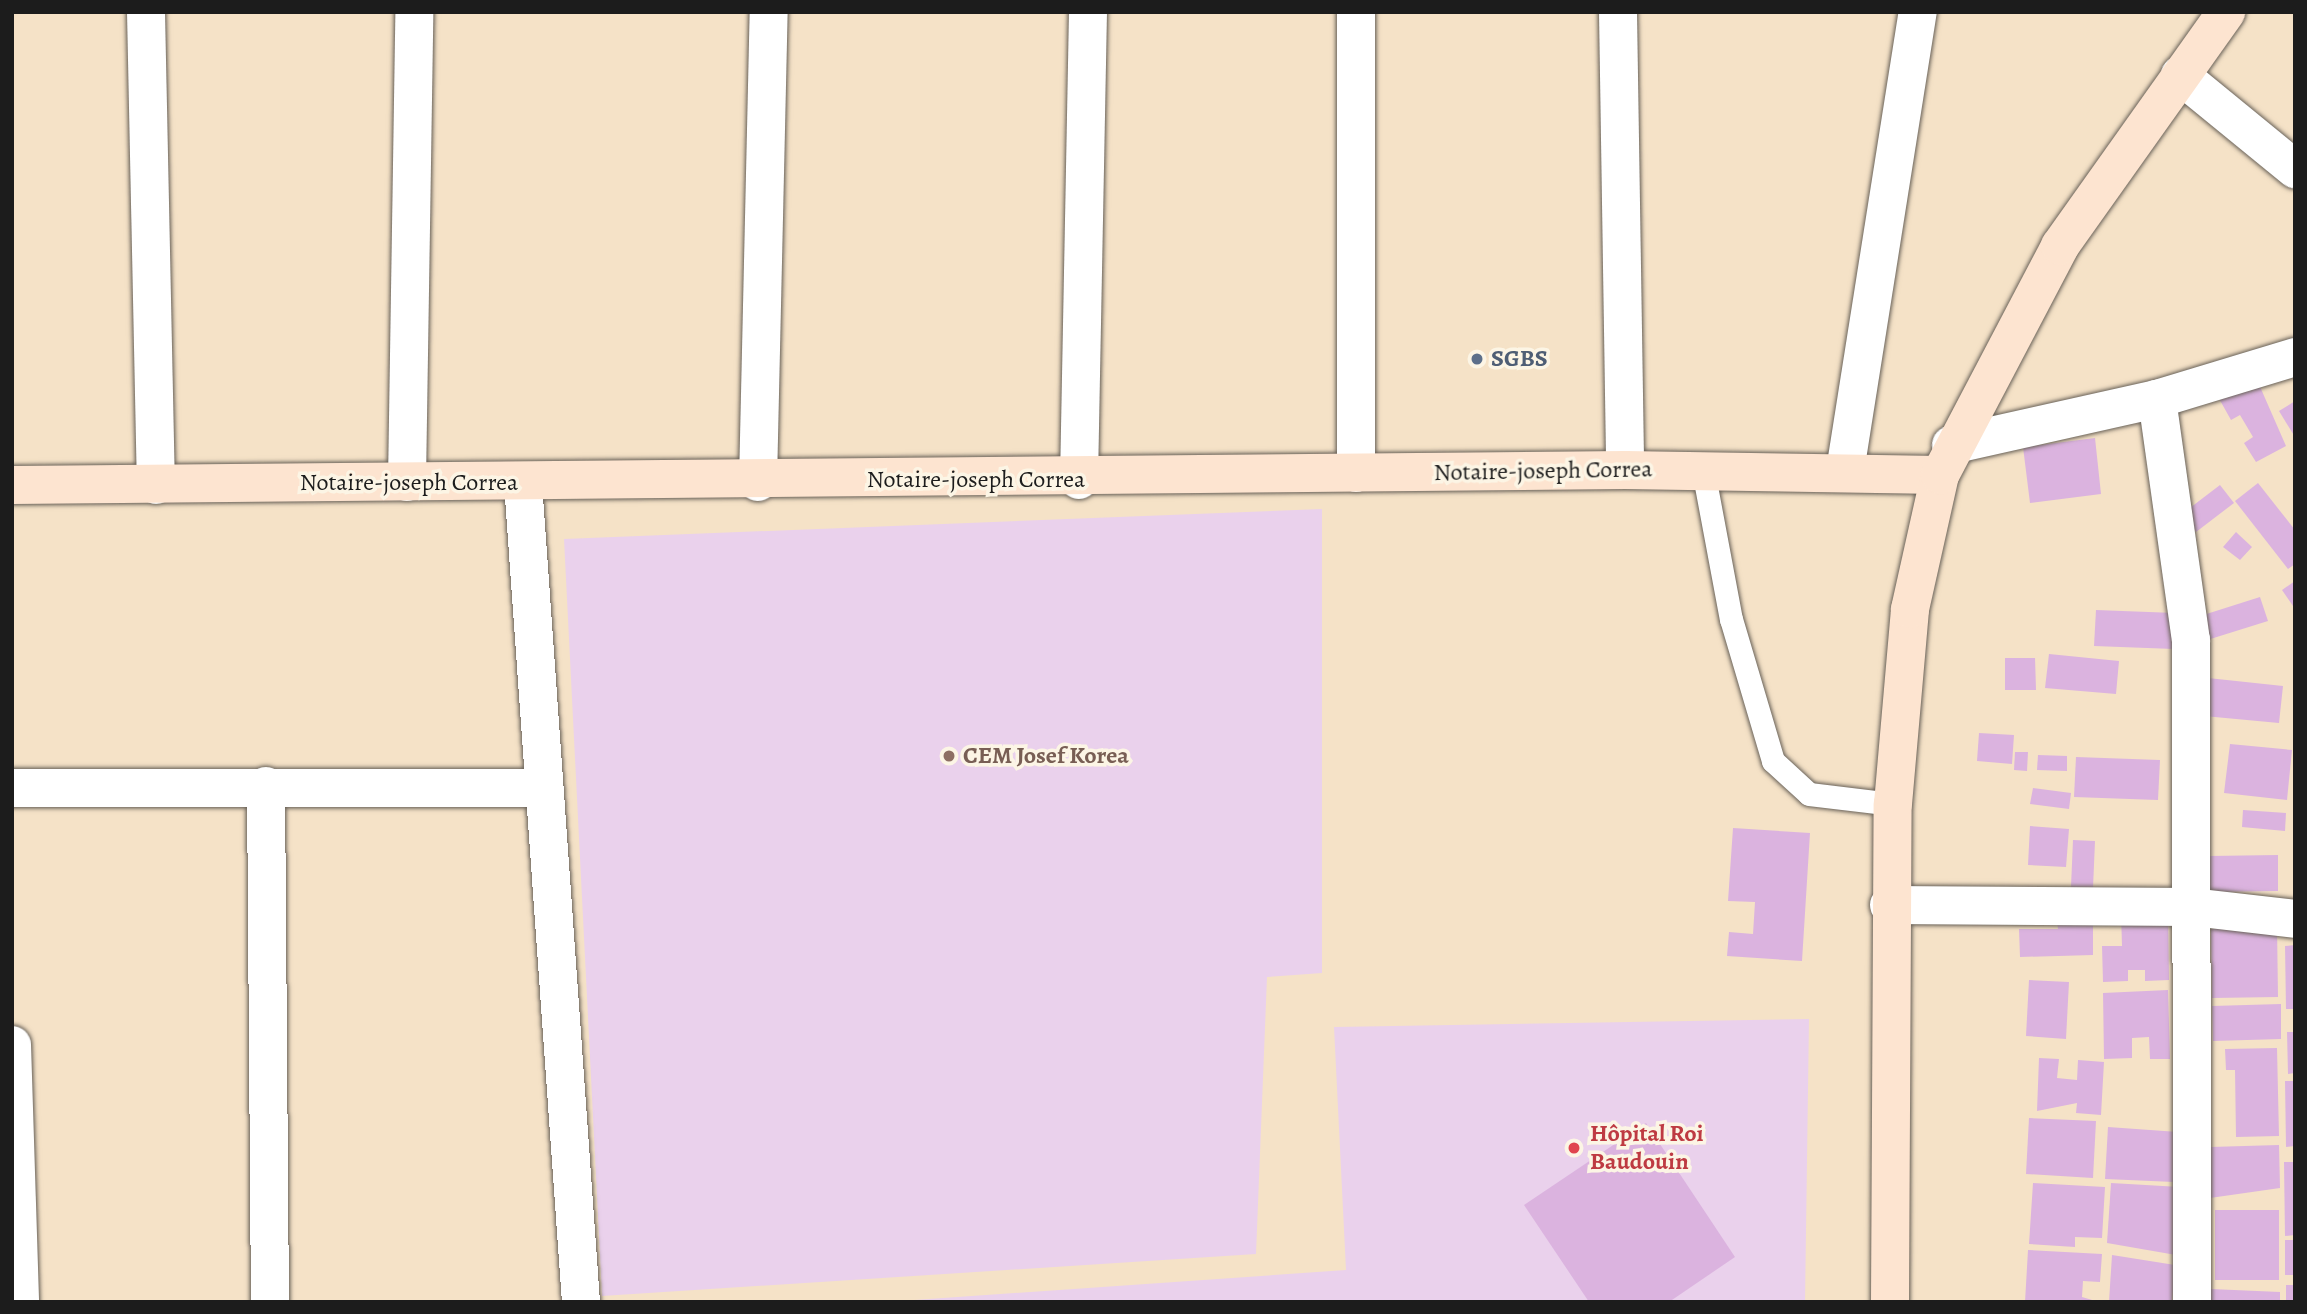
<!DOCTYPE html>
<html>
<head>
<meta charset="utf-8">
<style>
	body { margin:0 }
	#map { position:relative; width:2307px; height:1314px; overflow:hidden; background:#f5e2c7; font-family:Alegreya,serif }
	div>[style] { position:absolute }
	.built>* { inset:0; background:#ead1ec }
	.building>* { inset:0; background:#dbb3df }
	.roads { filter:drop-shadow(0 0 2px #686158) drop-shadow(0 0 2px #686158) }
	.lane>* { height:23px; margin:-11.5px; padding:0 11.5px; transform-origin:11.5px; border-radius:11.5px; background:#fff }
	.street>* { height:38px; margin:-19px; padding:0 19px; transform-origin:19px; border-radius:19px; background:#fff }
	.secondary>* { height:38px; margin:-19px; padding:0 19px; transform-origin:19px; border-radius:19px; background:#fde4d0 }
	.dots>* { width:19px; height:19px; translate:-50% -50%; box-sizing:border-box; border:4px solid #fcf5e5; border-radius:50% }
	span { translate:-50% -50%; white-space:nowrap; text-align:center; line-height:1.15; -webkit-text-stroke:7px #fcf5e5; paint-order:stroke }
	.service-label { font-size:24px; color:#4e5e75; font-weight:700 }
	.left { translate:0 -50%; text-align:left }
	.street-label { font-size:24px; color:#1c1c1c }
	.education-label { font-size:24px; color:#785e54; font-weight:700 }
	.health-label { font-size:24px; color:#be3a42; font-weight:700 }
	.frame { position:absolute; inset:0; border:14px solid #1c1c1c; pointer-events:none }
</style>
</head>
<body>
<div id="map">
	<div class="built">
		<div style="clip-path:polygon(1322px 509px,1322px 973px,1267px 977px,1256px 1254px,602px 1296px,564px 539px)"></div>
		<div style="clip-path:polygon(1809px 1019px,1805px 1302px,886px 1302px,1346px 1270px,1334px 1027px)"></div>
	</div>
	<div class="building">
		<div style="clip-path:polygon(2254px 373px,2286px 446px,2256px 462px,2244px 443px,2253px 437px,2240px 415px,2231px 420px,2217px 395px)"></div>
		<div style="clip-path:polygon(2295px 401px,2295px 437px,2279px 411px)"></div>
		<div style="clip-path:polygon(2095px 438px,2101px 494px,2030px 503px,2023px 447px)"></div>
		<div style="clip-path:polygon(2258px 483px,2295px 530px,2295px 564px,2288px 569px,2235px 501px)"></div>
		<div style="clip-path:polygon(2220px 485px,2234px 503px,2196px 532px,2182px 514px)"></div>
		<div style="clip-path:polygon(2236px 532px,2252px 547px,2240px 560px,2223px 547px)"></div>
		<div style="clip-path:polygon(2295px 581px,2295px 609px,2282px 590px)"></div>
		<div style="clip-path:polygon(2260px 597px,2268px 621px,2204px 641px,2197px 617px)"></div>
		<div style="clip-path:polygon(2096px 610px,2175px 613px,2174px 649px,2094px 646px)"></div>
		<div style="clip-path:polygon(2049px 654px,2119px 661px,2116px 694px,2045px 688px)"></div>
		<div style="clip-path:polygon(2005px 658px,2035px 658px,2036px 690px,2005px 690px)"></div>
		<div style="clip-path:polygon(2208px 678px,2283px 686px,2279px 723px,2204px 716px)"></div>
		<div style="clip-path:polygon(1979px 733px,2014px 735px,2012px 764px,1977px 761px)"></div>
		<div style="clip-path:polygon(2230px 744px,2292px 750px,2287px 800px,2224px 793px)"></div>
		<div style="clip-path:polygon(2015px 752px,2028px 752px,2027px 771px,2014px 770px)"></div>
		<div style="clip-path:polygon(2038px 755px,2067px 756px,2067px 771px,2037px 770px)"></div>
		<div style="clip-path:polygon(2076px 757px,2160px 760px,2158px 800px,2074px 797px)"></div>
		<div style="clip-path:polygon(2033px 788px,2071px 793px,2069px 809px,2030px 804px)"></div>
		<div style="clip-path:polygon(2243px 810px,2286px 813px,2285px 831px,2242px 827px)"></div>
		<div style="clip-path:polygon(2030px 826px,2069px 829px,2066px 867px,2028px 865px)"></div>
		<div style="clip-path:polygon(1733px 828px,1810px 833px,1802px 961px,1727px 956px,1729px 932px,1753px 934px,1755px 902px,1728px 901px)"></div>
		<div style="clip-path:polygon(2073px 840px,2095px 841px,2093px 888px,2071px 887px)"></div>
		<div style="clip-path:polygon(2278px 855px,2278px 891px,2210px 892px,2209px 856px)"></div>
		<div style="clip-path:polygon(2168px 911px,2169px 980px,2145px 981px,2145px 970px,2128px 970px,2128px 981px,2103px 982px,2102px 946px,2122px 946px,2121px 913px)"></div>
		<div style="clip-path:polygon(2057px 922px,2093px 922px,2093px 955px,2020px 957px,2019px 929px,2058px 929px)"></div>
		<div style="clip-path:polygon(2277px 926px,2278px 997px,2212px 998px,2211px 929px)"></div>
		<div style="clip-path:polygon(2295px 945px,2295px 1009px,2286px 1009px,2285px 946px)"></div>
		<div style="clip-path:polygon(2029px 980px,2069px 982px,2066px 1039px,2026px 1036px)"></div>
		<div style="clip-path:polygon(2168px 990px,2170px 1059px,2150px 1059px,2149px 1037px,2132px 1038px,2132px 1058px,2104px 1059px,2103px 993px)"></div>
		<div style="clip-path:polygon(2281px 1004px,2281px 1039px,2213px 1041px,2212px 1006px)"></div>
		<div style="clip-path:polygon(2287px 1032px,2295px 1032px,2295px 1073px,2288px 1074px)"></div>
		<div style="clip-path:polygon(2277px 1048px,2279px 1136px,2236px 1137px,2235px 1070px,2226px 1070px,2225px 1049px)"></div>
		<div style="clip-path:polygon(2039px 1058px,2059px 1059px,2057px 1078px,2077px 1080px,2078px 1060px,2104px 1062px,2101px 1115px,2076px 1113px,2077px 1103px,2037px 1111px)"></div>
		<div style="clip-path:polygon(2285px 1081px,2295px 1081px,2295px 1146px,2286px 1147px)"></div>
		<div style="clip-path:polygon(2029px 1118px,2096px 1121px,2093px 1178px,2026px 1174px)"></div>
		<div style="clip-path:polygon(1646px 1123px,1735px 1257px,1669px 1302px,1589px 1302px,1524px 1205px)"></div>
		<div style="clip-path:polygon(2108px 1127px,2178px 1132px,2174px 1182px,2105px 1179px)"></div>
		<div style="clip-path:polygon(2279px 1145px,2280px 1188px,2210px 1198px,2210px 1147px)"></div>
		<div style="clip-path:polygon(2284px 1162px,2295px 1162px,2295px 1235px,2285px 1236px)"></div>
		<div style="clip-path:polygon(2033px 1183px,2105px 1187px,2102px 1238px,2075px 1237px,2075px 1247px,2029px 1244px)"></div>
		<div style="clip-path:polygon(2111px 1183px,2180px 1187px,2176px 1255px,2107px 1243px)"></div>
		<div style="clip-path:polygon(2215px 1210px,2279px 1210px,2279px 1280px,2215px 1280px)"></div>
		<div style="clip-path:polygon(2285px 1240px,2295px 1240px,2295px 1275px,2285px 1275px)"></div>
		<div style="clip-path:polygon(2028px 1250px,2102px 1254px,2100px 1282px,2083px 1281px,2082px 1297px,2099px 1302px,2025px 1302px)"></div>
		<div style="clip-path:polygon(2112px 1255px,2175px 1265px,2172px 1302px,2109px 1302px)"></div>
		<div style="clip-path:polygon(2286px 1285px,2295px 1285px,2295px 1302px,2286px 1302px)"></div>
		<div style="clip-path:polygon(2211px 1289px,2280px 1292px,2280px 1302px,2210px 1302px)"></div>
	</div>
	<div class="roads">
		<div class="lane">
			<div style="left:1703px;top:470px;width:152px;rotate:79.4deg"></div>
			<div style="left:1731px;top:619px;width:148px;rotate:73.5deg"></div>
			<div style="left:1773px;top:761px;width:49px;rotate:42.5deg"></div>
			<div style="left:1809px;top:794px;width:85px;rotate:6.8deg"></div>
		</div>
		<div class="street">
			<div style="left:146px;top:12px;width:473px;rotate:88.8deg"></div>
			<div style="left:1618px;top:12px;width:458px;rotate:89.1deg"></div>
			<div style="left:2180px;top:75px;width:149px;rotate:39.3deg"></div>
			<div style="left:2157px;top:399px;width:243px;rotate:82deg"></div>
			<div style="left:2191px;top:640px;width:662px;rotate:89.91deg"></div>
			<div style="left:1951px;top:445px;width:211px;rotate:-12.6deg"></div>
			<div style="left:2157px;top:399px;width:144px;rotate:-16.9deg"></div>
			<div style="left:1845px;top:471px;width:465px;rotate:-81deg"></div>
			<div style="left:1356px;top:473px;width:461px;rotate:-90deg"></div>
			<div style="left:1079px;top:480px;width:468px;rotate:-88.9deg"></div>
			<div style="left:407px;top:482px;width:470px;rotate:-89.1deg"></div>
			<div style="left:758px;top:482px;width:470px;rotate:-88.7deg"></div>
			<div style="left:523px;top:483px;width:821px;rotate:85.95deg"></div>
			<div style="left:266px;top:786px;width:516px;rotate:89.56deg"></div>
			<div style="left:12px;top:788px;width:531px"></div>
			<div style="left:1889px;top:905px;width:303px;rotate:0.4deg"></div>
			<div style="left:2192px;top:907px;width:104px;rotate:6.6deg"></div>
			<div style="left:12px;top:1045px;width:257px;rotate:88.2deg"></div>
		</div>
		<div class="secondary">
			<div style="left:12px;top:485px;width:1613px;rotate:-0.53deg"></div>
			<div style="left:1625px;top:470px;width:315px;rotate:0.9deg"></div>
			<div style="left:1890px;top:1302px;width:498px;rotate:-89.7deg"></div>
			<div style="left:1893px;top:804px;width:196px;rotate:-85deg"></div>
			<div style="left:1910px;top:609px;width:137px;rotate:-77.4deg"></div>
			<div style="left:1940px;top:475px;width:259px;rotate:-62.3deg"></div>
			<div style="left:2060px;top:246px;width:287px;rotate:-54.6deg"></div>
		</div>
	</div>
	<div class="dots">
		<div style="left:1477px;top:359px;background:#5c6f8a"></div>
		<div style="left:949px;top:756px;background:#8d6e63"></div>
		<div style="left:1574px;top:1148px;background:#e0444e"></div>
	</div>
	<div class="service-label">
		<span class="left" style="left:1491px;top:359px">SGBS</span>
	</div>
	<div class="street-label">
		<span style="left:1543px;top:471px;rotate:-1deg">Notaire-joseph Correa</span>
		<span style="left:976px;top:480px">Notaire-joseph Correa</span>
		<span style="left:409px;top:483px">Notaire-joseph Correa</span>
	</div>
	<div class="education-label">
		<span class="left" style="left:963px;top:756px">CEM Josef Korea</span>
	</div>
	<div class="health-label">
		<span class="left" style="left:1590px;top:1148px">Hôpital Roi<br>Baudouin</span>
	</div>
	<div class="frame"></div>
</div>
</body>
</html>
